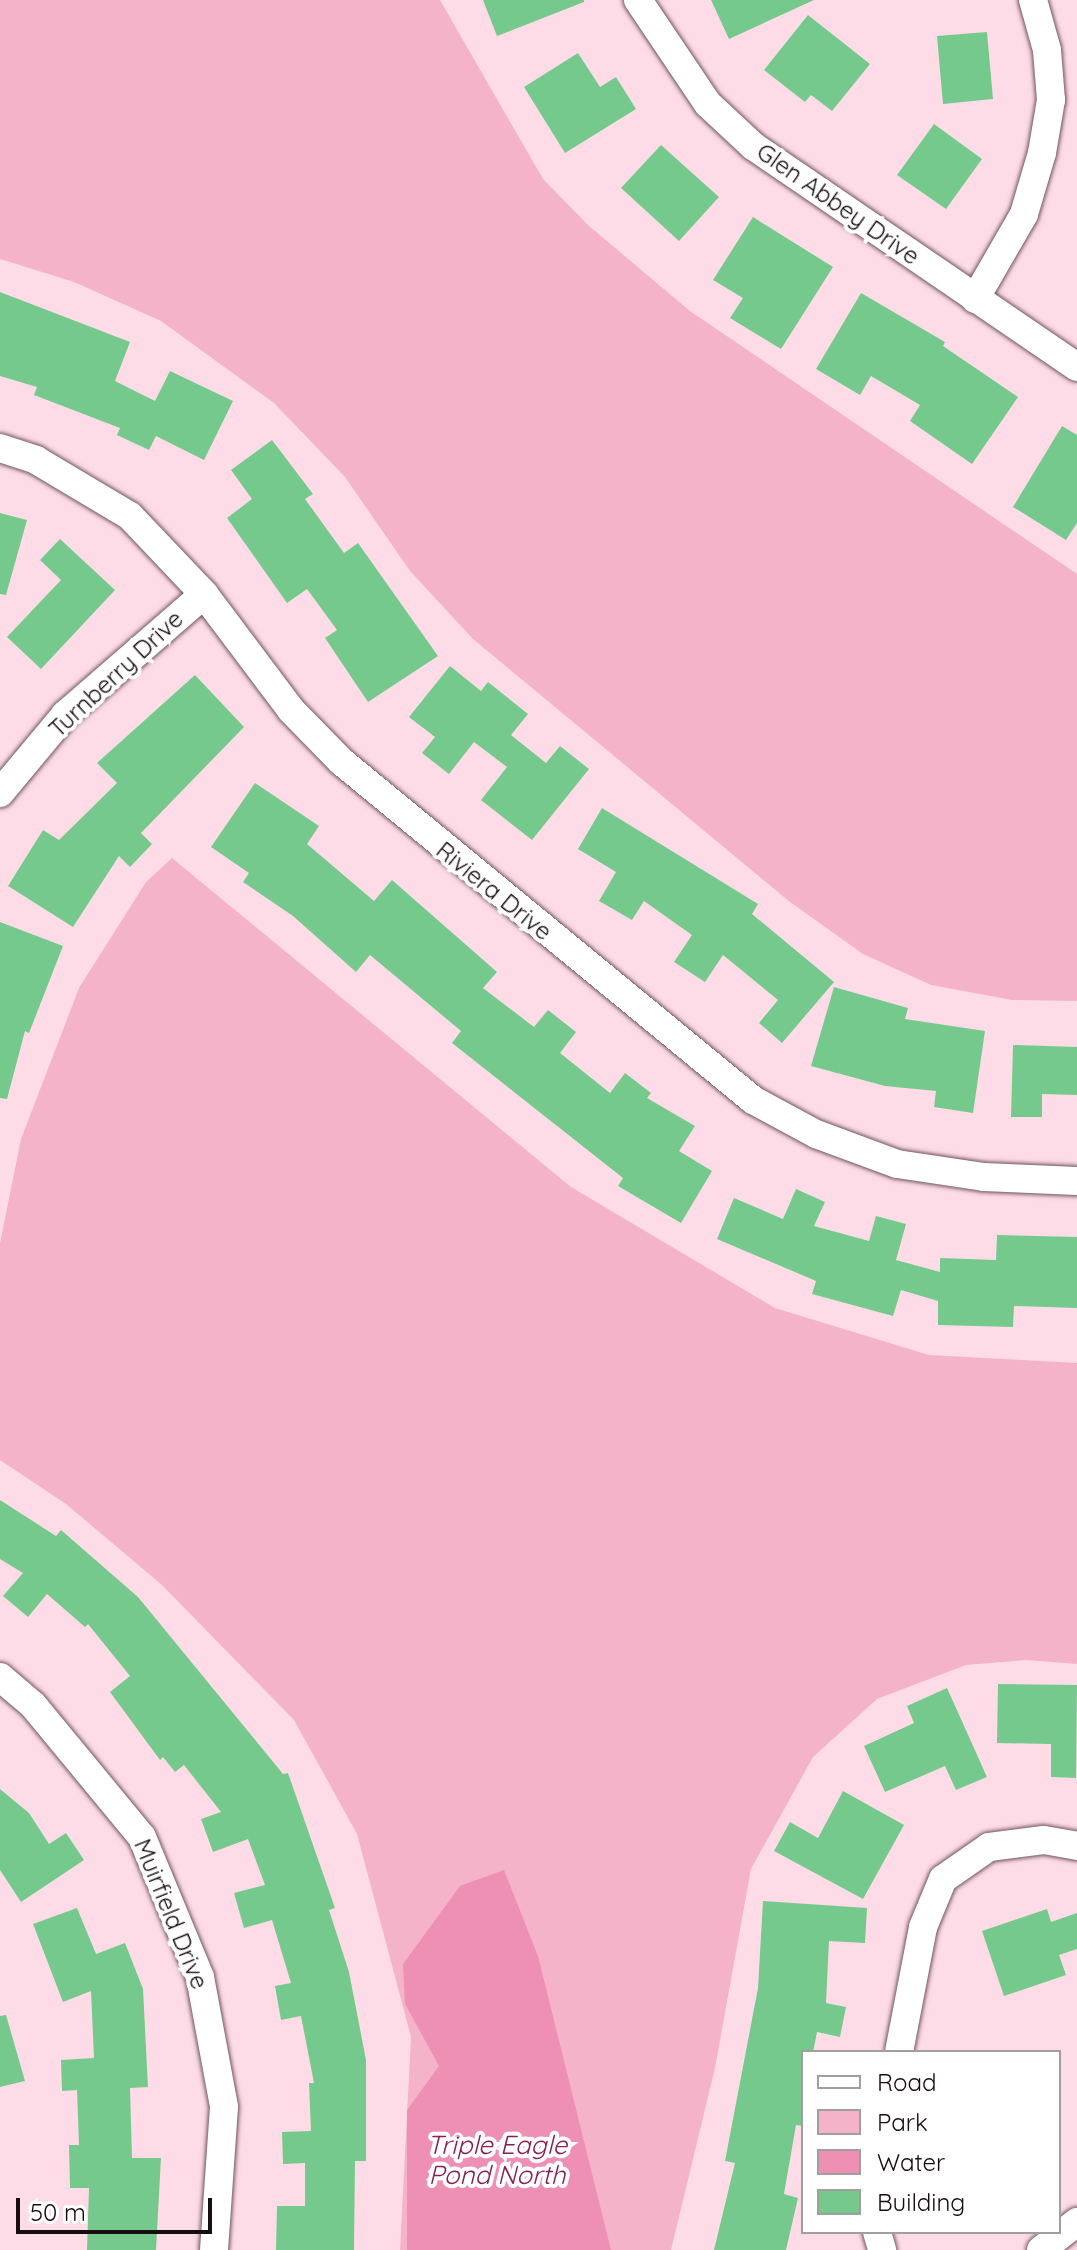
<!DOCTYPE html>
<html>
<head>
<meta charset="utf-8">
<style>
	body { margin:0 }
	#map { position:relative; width:1077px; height:2250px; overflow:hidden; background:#fedce7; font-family:Quicksand,sans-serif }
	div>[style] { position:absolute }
	.green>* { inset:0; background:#f5b3ca }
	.water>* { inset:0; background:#ee90b3 }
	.building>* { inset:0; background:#76c98d }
	.roads { filter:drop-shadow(0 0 2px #71555f) drop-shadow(0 0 2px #71555f) }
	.street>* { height:28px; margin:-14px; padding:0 14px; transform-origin:14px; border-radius:14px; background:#fff }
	span { translate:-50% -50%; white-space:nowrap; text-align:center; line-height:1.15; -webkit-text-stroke:8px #fff; paint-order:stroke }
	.street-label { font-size:24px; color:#170c10 }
	.water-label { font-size:26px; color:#8a1e52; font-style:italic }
	.legend { position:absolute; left:801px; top:2050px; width:260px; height:184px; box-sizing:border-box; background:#fff; border:2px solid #a29e9f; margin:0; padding:10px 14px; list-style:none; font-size:24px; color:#170c10 }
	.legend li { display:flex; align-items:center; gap:16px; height:40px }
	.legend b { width:40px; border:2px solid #a29e9f }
	.scale { position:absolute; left:16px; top:2198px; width:196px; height:36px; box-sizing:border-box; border:4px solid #170c10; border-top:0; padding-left:10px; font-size:24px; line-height:28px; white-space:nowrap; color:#170c10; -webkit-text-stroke:6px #fff; paint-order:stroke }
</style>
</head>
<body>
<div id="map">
	<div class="green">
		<div style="clip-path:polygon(0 0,440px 0,543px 179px,589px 226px,690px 311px,1077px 574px,1077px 1001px,1012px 1000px,931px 985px,863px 954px,790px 902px,473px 639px,410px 571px,345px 477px,274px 403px,161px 321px,74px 282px,0 259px)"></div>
		<div style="clip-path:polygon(172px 858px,571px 1187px,775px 1308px,929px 1355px,1077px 1363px,1077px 1664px,1026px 1660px,966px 1665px,877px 1699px,813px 1757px,751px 1869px,715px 2068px,671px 2250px,400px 2250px,411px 2037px,357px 1834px,294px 1720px,162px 1585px,66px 1504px,0 1460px,0 1243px,21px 1139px,79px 988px,146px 882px)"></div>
	</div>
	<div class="water">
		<div style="clip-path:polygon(504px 1870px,538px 1956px,611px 2250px,407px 2250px,407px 2110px,439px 2066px,405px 2004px,403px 1964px,460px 1886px)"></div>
	</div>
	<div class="building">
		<div style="clip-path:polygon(483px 0,584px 0,584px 2px,497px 36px)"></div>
		<div style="clip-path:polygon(711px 0,814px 0,729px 39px)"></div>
		<div style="clip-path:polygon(808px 15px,870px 64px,832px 111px,811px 95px,805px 102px,764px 70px)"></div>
		<div style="clip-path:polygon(987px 32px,993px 99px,943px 104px,937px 36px)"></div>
		<div style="clip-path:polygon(578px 53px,600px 87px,616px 77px,636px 109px,565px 153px,524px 87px)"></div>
		<div style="clip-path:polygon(934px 124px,982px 159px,946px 209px,897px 175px)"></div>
		<div style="clip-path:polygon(661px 145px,719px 197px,679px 241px,621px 188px)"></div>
		<div style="clip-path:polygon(753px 217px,833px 267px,781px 349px,730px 318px,743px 298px,713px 280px)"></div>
		<div style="clip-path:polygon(0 292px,130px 342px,115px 381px,155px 401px,170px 371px,233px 401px,204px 460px,156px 436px,149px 450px,117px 435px,120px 428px,34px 395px,37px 387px,0 376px)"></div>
		<div style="clip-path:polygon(861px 293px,945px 342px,943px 346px,1018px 397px,972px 464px,910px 421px,920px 405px,871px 376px,860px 395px,816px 369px)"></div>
		<div style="clip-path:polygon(1062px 426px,1077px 435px,1077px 523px,1066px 540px,1013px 507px)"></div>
		<div style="clip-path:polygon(272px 440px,313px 494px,305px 499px,344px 553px,358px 543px,438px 656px,368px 702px,325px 638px,337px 630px,307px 589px,287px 603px,227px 518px,252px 499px,231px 470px)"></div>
		<div style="clip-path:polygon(0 513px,27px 520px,6px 595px,0 594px)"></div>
		<div style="clip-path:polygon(60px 539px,115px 590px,41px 669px,7px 637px,61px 580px,40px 560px)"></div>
		<div style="clip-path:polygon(450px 666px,481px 691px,488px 682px,528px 714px,511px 735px,546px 763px,560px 746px,589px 769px,532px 840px,481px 800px,507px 767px,474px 742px,449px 774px,422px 753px,435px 737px,409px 717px)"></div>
		<div style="clip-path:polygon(195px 675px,244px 727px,141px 833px,152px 844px,130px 867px,119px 856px,73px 927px,8px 886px,43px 830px,59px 840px,117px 783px,97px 763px)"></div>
		<div style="clip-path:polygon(255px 783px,319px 826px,307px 844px,374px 901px,392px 880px,497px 972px,483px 988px,534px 1027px,548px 1010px,576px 1032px,560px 1053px,610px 1093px,625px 1073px,651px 1093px,647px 1098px,695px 1126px,679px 1151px,712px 1171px,681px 1223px,618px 1186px,623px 1178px,452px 1043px,461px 1031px,370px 955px,356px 972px,293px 916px,243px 882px,249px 873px,211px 847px)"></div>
		<div style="clip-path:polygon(602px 808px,758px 904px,752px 914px,834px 982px,782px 1043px,759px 1023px,778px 1000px,723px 955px,705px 982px,674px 962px,692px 935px,644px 901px,632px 920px,599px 901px,616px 872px,578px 849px)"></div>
		<div style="clip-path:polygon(0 922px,63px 946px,29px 1033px,25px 1031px,7px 1099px,0 1098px)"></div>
		<div style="clip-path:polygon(834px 987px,908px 1008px,905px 1019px,985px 1031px,973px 1113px,934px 1107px,936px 1091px,885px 1086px,811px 1066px)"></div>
		<div style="clip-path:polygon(1013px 1045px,1077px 1047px,1077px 1095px,1042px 1094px,1042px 1117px,1011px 1117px)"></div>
		<div style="clip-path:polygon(796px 1189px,825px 1202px,814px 1226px,869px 1241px,876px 1216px,906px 1224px,896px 1260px,940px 1272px,940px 1258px,996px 1260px,997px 1235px,1077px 1237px,1077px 1308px,1014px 1306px,1013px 1327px,938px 1325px,938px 1301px,901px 1290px,893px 1316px,812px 1294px,816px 1281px,717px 1239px,734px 1198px,783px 1219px)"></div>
		<div style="clip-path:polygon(0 1500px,56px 1536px,61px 1530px,138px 1597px,283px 1774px,288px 1773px,335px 1908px,329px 1910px,349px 1972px,366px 2060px,366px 2161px,355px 2161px,354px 2250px,276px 2250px,277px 2206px,305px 2206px,305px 2163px,283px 2164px,282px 2132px,311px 2131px,309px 2083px,314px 2083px,301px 2016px,281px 2020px,275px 1986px,291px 1983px,272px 1920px,244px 1928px,234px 1893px,265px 1885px,248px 1839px,213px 1852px,201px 1819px,221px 1812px,184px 1765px,175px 1772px,163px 1757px,160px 1760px,110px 1692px,130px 1676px,88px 1624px,85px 1627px,47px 1594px,28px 1617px,3px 1596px,23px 1573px,0 1559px)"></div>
		<div style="clip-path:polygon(998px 1684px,1077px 1685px,1076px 1778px,1051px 1777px,1051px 1744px,997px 1743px)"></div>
		<div style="clip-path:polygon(947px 1688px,987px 1777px,956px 1790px,945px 1766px,885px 1792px,864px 1746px,914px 1723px,907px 1706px)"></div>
		<div style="clip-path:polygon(0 1789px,29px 1813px,49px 1844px,66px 1833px,84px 1860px,21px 1902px,0 1870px)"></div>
		<div style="clip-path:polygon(843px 1791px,904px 1825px,863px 1899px,774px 1851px,790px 1822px,818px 1838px)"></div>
		<div style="clip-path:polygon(763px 1901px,867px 1908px,865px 1943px,829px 1941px,826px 2003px,846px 2007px,840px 2037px,817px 2032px,813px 2052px,803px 2052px,803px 2126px,796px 2125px,784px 2194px,798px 2198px,786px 2250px,714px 2250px,735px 2163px,725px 2161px,758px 1988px)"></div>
		<div style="clip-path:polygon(77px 1908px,96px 1954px,125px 1943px,143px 1989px,148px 2087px,130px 2088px,132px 2158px,161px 2158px,156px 2250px,87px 2250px,89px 2188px,70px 2188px,69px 2145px,79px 2145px,77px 2090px,62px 2091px,61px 2060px,94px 2058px,91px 1991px,63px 2002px,33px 1924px)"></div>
		<div style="clip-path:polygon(1047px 1909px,1051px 1922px,1077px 1913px,1077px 1949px,1059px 1955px,1066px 1975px,1004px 1996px,982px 1931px)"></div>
		<div style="clip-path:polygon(6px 2015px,25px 2081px,0 2087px,0 2016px)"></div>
	</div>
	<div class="roads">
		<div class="street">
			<div style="left:638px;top:0;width:125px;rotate:56.1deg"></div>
			<div style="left:708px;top:104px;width:62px;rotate:43deg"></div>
			<div style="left:753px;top:146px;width:392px;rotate:34.3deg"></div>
			<div style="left:975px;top:299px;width:98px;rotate:-60deg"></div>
			<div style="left:1024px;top:214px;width:64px;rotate:-73.6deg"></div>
			<div style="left:1042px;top:153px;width:54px;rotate:-80.4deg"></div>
			<div style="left:1051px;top:100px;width:50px;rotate:-94.6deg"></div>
			<div style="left:1047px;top:50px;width:52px;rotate:-105.6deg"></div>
			<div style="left:0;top:448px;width:38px;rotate:18deg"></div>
			<div style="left:36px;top:460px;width:109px;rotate:30.8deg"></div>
			<div style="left:130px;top:516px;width:108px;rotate:46.5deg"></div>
			<div style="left:204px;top:594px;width:145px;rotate:53.1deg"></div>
			<div style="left:291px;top:710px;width:73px;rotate:45.6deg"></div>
			<div style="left:342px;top:762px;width:532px;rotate:39.43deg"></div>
			<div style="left:753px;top:1100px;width:72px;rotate:28.4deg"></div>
			<div style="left:816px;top:1134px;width:86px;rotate:20.3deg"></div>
			<div style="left:897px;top:1164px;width:88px;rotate:8.5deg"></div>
			<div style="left:984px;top:1177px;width:93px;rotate:2.5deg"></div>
			<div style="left:0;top:793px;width:102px;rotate:-50.2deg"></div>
			<div style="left:65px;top:715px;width:184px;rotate:-41deg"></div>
			<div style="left:0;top:1677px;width:43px;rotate:40.3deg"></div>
			<div style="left:33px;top:1705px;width:171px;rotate:50.5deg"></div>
			<div style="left:142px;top:1837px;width:152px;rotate:67.5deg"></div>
			<div style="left:200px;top:1977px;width:132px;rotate:79.5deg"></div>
			<div style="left:224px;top:2107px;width:143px;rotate:94deg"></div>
			<div style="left:899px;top:2052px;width:127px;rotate:-79.1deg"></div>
			<div style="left:923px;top:1927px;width:52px;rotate:-67.4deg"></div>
			<div style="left:943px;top:1879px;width:56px;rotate:-34.8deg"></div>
			<div style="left:989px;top:1847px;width:55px;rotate:-7.3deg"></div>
			<div style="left:1044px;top:1840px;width:34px;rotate:10deg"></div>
			<div style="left:877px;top:2232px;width:19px;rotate:74deg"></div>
			<div style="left:1041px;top:2250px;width:46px;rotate:-37.9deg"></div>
		</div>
	</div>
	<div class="street-label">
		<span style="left:838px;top:204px;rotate:35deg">Glen Abbey Drive</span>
		<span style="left:116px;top:674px;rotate:-43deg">Turnberry Drive</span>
		<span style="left:494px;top:891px;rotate:39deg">Riviera Drive</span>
		<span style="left:171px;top:1914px;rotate:68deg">Muirfield Drive</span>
	</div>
	<div class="water-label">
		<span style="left:497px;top:2160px">Triple Eagle<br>Pond North</span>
	</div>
	<ul class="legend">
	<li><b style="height:10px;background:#fff"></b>Road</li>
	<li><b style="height:22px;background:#f5b3ca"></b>Park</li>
	<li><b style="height:22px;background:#ee90b3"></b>Water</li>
	<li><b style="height:22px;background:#76c98d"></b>Building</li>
	</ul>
	<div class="scale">50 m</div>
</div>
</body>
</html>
